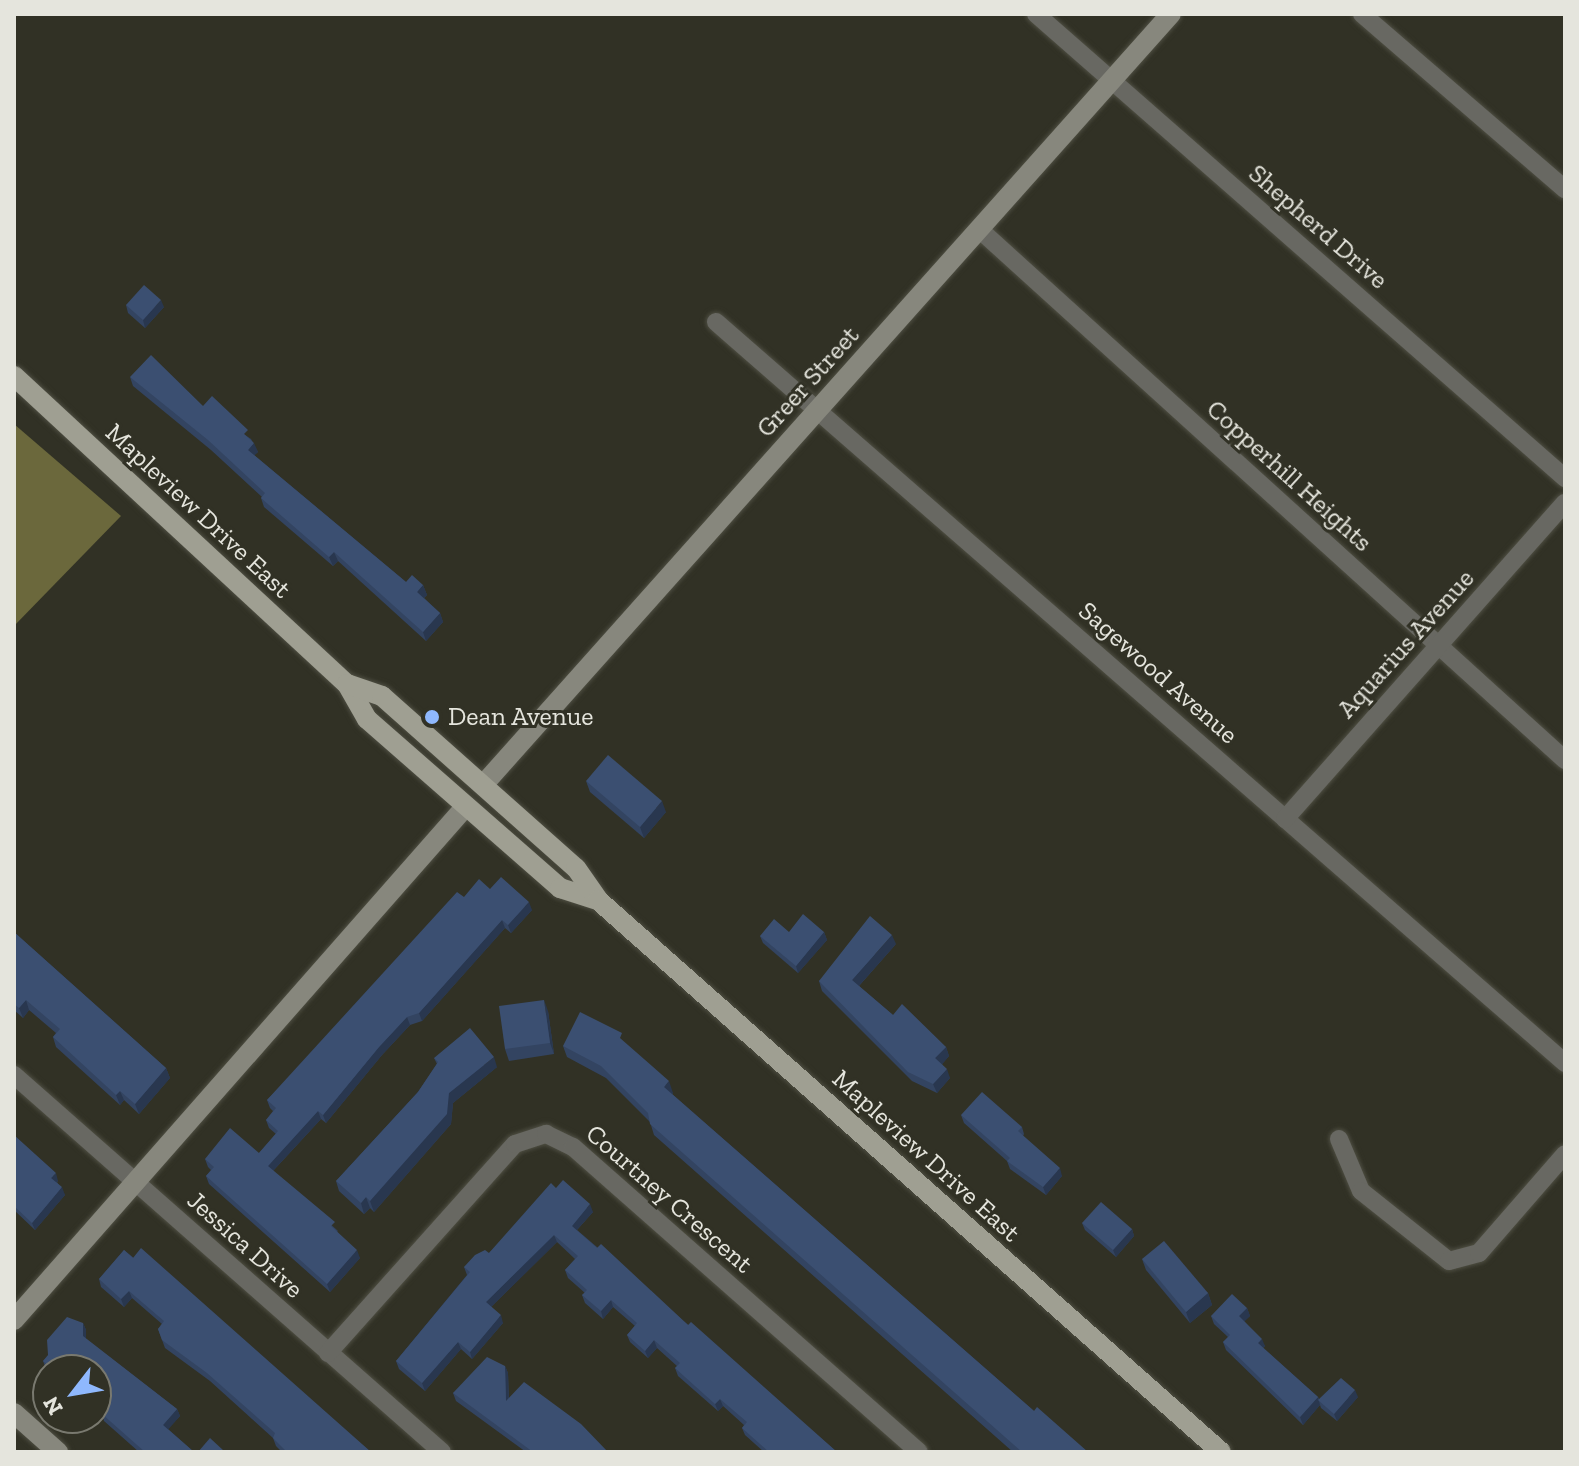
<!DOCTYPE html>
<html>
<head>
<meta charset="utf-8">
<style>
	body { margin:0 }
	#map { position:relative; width:1579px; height:1466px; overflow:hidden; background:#313125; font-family:"Zilla Slab",serif }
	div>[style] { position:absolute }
	.forest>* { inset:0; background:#6b683c }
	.roads { filter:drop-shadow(0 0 2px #4e4e42) drop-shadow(0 0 2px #4e4e42) }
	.street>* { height:18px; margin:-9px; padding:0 9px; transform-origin:9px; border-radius:9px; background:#686862 }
	.secondary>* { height:20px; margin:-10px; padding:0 10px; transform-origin:10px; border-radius:10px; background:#87877d }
	.primary>* { height:20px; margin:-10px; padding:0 10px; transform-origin:10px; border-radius:10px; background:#9f9f92 }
	.wall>* { inset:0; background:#334461 }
	.shaded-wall>* { inset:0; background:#29374f }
	.building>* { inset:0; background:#3b4f71 }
	.dots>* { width:22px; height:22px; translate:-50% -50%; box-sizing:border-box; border:4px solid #313125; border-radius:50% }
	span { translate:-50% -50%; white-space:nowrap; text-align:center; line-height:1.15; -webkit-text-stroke:6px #313125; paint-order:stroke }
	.street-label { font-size:26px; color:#e5e5dd }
	.poi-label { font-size:26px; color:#e5e5dd }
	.left { translate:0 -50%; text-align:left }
	.frame { position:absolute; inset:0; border:16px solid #e5e5dd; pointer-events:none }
	.north { position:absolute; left:32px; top:1354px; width:80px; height:80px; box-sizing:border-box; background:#313125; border:2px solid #79796f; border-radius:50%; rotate:239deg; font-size:22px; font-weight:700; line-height:32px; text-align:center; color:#e5e5dd }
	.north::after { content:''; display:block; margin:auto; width:28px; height:36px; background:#8fb8fd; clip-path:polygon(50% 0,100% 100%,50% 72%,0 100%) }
</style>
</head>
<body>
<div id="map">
	<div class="forest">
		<div style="clip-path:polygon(14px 424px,121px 516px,14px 626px)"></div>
	</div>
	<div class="roads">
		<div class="street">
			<div style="left:1036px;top:14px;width:704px;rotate:41.25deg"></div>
			<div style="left:1362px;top:14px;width:268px;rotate:40.8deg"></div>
			<div style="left:979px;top:229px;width:791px;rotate:42.18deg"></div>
			<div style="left:716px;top:322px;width:1127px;rotate:41.11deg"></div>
			<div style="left:1285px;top:819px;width:422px;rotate:-48.5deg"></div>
			<div style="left:14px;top:1075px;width:570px;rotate:41.37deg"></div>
			<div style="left:1339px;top:1139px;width:56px;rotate:67.1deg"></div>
			<div style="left:1361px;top:1191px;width:112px;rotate:38.5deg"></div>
			<div style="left:1449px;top:1261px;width:31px;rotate:-15deg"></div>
			<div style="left:1479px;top:1253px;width:131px;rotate:-49deg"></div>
			<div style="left:328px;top:1353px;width:280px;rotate:-48.2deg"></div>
			<div style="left:515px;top:1144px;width:33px;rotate:-18deg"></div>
			<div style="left:546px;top:1134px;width:30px;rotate:26deg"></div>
			<div style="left:573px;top:1147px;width:461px;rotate:41.4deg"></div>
		</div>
		<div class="secondary">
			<div style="left:483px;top:785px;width:1033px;rotate:-48.26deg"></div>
			<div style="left:14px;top:1320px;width:684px;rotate:-48.67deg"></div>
			<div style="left:14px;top:1413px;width:59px;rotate:41.6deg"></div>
		</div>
		<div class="primary">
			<div style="left:14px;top:376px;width:454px;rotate:42.8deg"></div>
			<div style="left:347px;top:684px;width:40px;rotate:60.3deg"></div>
			<div style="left:367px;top:719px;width:257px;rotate:41.2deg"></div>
			<div style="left:560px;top:888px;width:40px;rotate:18deg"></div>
			<div style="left:347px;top:684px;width:37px;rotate:19deg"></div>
			<div style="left:382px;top:696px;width:259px;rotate:41.6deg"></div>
			<div style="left:576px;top:868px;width:39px;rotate:55deg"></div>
			<div style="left:598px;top:900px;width:832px;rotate:41.54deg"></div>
		</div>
	</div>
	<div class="wall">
		<div style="clip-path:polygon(126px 305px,164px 307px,145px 328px,128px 313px)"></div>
		<div style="clip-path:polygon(130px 377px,203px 406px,251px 439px,258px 452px,254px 455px,406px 582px,423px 585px,427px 595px,424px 598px,440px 613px,443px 622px,426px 641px,338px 561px,333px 566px,264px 507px,261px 498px,262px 497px,211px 450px,133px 386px)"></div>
		<div style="clip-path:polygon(586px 781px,666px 812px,644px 838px,590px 792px)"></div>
		<div style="clip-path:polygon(490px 889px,532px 910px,511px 933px,505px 928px,422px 1021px,410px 1025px,382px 1055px,326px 1123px,321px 1119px,273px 1171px,338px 1231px,337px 1232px,360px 1258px,330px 1292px,209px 1184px,206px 1176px,211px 1170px,208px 1167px,205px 1159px,259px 1153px,276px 1134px,269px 1128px,266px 1120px,273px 1111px,270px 1108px,267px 1100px,464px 897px)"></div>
		<div style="clip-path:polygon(14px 932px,166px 1068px,170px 1078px,139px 1114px,124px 1100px,120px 1105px,56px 1047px,53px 1037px,56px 1033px,29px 1010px,23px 1018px,14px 1010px)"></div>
		<div style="clip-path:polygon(789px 932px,824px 932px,827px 940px,798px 973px,763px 943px,760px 936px)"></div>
		<div style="clip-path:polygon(896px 944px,859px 986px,893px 1015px,946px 1047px,949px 1056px,942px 1064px,950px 1078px,937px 1093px,912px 1081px,822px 991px,819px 981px)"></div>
		<div style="clip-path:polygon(548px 1011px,554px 1054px,509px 1061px,505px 1049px)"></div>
		<div style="clip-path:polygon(626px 1044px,673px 1093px,672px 1094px,1034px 1411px,1088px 1452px,1013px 1452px,654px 1135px,650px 1122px,606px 1078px,567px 1057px,563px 1046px)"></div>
		<div style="clip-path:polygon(434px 1058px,497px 1067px,453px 1103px,451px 1124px,374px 1212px,370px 1208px,364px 1214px,339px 1191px,336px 1181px,418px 1092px,437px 1064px)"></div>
		<div style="clip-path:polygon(961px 1115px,1022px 1127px,1024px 1134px,1023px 1136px,1062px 1176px,1046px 1195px,1010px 1169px,1007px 1161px,964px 1123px)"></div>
		<div style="clip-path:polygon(14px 1135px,58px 1181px,57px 1182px,65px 1195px,35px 1230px,14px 1210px)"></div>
		<div style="clip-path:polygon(556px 1188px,593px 1212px,577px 1230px,837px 1452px,764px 1452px,745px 1435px,742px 1428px,744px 1425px,723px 1406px,718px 1411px,678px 1376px,675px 1368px,677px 1366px,657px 1348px,648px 1358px,630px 1342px,627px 1335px,635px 1326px,613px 1307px,603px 1319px,585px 1303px,582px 1295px,585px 1293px,568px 1278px,565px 1270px,575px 1259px,557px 1242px,491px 1307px,503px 1323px,472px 1359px,461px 1349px,425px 1391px,399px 1369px,396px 1361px,467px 1275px,464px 1267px,489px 1253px)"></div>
		<div style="clip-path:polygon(1082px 1223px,1132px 1229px,1134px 1236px,1116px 1257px,1085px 1230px)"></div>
		<div style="clip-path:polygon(124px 1250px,371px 1452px,282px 1452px,276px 1446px,273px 1438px,210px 1381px,165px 1348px,158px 1329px,162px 1324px,132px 1298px,124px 1307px,101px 1287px,99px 1279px)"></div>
		<div style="clip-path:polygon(1142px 1259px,1208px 1293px,1212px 1305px,1190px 1323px,1146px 1270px)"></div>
		<div style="clip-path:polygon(1247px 1308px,1250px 1316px,1244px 1321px,1265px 1346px,1263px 1348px,1318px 1397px,1319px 1399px,1358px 1397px,1337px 1421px,1321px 1408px,1320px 1405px,1303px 1425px,1226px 1350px,1223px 1342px,1228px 1337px,1214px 1324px,1211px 1316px)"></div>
		<div style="clip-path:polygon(83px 1323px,86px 1330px,86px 1339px,177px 1409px,180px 1416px,168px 1429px,194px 1452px,139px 1452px,104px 1421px,102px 1413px,96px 1409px,96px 1370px,48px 1371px,46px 1369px,43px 1361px)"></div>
		<div style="clip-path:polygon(505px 1366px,508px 1373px,509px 1399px,608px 1452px,526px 1452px,456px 1401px,453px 1393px)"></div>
	</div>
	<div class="shaded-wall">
		<div style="clip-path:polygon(161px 300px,164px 307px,145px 328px,143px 320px)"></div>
		<div style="clip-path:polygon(254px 443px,258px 452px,251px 459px,248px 450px)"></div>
		<div style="clip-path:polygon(334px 552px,338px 561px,333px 566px,329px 557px)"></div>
		<div style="clip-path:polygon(423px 585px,427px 595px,421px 601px,417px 592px)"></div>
		<div style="clip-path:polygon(440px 613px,443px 622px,426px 641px,423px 632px)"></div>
		<div style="clip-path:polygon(662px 801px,666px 812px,644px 838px,640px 827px)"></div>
		<div style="clip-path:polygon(529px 902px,532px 910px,511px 933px,508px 925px)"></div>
		<div style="clip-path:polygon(502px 920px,505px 928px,422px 1021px,419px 1013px)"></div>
		<div style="clip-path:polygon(824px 932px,827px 940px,798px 973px,796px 966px)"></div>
		<div style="clip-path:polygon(892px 935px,896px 944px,856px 989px,852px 980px)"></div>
		<div style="clip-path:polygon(26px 1000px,29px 1010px,23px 1018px,19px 1008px)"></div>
		<div style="clip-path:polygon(544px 1000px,548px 1011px,554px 1054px,550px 1043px)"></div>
		<div style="clip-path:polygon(407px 1017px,410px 1025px,382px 1055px,326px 1123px,323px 1115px,379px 1047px)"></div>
		<div style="clip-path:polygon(946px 1047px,949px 1056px,939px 1068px,935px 1058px)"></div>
		<div style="clip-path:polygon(494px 1057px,497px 1067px,453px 1103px,451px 1124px,374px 1212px,370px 1201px,449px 1093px)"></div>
		<div style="clip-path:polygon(166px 1068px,170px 1078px,139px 1114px,135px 1104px)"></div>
		<div style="clip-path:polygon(947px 1069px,950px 1078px,937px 1093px,933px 1084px)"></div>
		<div style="clip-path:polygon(669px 1081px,673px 1093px,668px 1098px,664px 1087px)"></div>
		<div style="clip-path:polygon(120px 1091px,124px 1100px,120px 1105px,116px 1095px)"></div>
		<div style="clip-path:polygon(318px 1111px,321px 1119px,270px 1174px,268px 1166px)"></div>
		<div style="clip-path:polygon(1060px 1168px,1062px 1176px,1046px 1195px,1043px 1187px)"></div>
		<div style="clip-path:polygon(56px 1173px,58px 1181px,54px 1185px,51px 1178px)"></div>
		<div style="clip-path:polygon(62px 1187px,65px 1195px,35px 1230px,32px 1223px)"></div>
		<div style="clip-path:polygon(366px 1197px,370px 1208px,364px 1214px,361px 1203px)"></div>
		<div style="clip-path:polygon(590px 1204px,593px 1212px,574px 1233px,572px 1226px)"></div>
		<div style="clip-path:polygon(1132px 1229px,1134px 1236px,1116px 1257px,1113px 1250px)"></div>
		<div style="clip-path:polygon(554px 1235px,557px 1242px,488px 1310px,486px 1302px)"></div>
		<div style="clip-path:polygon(357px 1250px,360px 1258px,330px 1292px,327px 1284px)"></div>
		<div style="clip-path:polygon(129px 1291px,132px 1298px,124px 1307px,121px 1299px)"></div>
		<div style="clip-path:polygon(1208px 1293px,1212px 1305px,1190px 1323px,1186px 1312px)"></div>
		<div style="clip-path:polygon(611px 1300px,613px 1307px,603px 1319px,601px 1311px)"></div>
		<div style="clip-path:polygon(1247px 1308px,1250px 1316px,1242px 1324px,1239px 1316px)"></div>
		<div style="clip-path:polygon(501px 1315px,503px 1323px,472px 1359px,470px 1352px)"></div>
		<div style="clip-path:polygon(83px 1323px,86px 1330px,86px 1344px,83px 1336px)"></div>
		<div style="clip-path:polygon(1262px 1339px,1265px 1346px,1260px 1351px,1258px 1343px)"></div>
		<div style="clip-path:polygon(654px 1340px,657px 1348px,648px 1358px,645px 1351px)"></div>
		<div style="clip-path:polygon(458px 1342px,461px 1349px,425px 1391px,422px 1383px)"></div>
		<div style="clip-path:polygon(505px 1366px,508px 1373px,509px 1409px,506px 1401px)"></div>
		<div style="clip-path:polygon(1355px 1390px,1358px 1397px,1337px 1421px,1334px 1414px)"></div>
		<div style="clip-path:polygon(1318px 1397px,1320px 1405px,1303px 1425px,1300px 1417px)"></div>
		<div style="clip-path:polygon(720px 1399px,723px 1406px,718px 1411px,715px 1404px)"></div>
		<div style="clip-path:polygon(177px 1409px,180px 1416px,166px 1432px,163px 1425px)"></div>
	</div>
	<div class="building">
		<div style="clip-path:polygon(144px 285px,161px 300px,143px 320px,126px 305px)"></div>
		<div style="clip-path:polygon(151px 355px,203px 406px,212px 396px,248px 430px,244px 434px,254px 443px,248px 450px,406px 582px,412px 575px,423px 585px,417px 592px,440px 613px,423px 632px,334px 552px,329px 557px,261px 498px,265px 493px,208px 440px,130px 377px)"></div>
		<div style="clip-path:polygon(608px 755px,662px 801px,640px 827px,586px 781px)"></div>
		<div style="clip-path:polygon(501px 877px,529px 902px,508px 925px,502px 920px,419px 1013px,407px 1017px,379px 1047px,323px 1115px,318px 1111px,268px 1166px,335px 1222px,331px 1226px,357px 1250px,327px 1284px,206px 1176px,214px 1167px,205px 1159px,230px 1128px,259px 1153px,278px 1131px,266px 1120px,276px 1108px,267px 1100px,457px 892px,464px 897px,479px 879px,490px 889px)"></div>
		<div style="clip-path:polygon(803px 914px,824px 932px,796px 966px,760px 936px,774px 919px,789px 932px)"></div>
		<div style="clip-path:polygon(870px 916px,892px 935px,852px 980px,893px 1015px,902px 1004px,946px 1047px,935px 1058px,947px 1069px,933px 1084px,908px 1072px,819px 981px)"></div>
		<div style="clip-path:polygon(14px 932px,166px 1068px,135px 1104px,120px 1091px,116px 1095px,53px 1037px,60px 1029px,26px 1000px,19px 1008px,14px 1004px)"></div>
		<div style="clip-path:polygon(544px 1000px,550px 1043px,505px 1049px,499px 1006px)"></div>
		<div style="clip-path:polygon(580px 1012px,622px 1033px,620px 1038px,669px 1081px,664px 1087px,1034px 1411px,1037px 1407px,1088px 1452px,1022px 1452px,650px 1124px,648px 1113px,601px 1066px,563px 1046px)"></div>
		<div style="clip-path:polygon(470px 1028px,494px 1057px,449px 1093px,447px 1114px,370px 1201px,366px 1197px,361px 1203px,336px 1181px,418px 1092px,438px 1062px,434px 1058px)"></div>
		<div style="clip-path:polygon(982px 1092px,1022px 1127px,1018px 1131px,1060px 1168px,1043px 1187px,1007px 1161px,1010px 1158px,961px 1115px)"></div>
		<div style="clip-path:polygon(14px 1135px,56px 1173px,51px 1178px,62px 1187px,32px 1223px,14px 1206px)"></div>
		<div style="clip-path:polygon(563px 1180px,590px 1204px,572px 1226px,597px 1248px,601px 1244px,688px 1325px,691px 1322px,837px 1452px,769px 1452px,742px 1428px,747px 1422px,720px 1399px,715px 1404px,675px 1368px,680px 1363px,654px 1340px,645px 1351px,627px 1335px,637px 1323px,611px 1300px,601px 1311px,582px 1295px,587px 1290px,565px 1270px,578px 1256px,554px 1235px,486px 1302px,501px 1315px,470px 1352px,458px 1342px,422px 1383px,396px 1361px,470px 1272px,464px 1267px,475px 1255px,485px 1250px,489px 1253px,551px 1183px,556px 1188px)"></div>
		<div style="clip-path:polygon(1101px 1202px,1132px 1229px,1113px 1250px,1082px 1223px)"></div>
		<div style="clip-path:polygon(1164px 1241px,1208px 1293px,1186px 1312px,1142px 1259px)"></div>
		<div style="clip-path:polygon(141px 1248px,371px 1452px,287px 1452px,273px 1438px,275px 1433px,207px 1373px,162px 1340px,158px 1329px,164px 1321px,129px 1291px,121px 1299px,99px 1279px,124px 1250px,133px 1258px)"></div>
		<div style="clip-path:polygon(1232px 1294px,1247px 1308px,1239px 1316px,1262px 1339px,1258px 1343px,1318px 1397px,1300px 1417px,1223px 1342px,1230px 1335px,1211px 1316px)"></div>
		<div style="clip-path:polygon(67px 1317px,83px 1323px,83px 1336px,177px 1409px,163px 1425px,194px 1452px,145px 1452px,102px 1414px,104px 1410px,96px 1404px,96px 1370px,54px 1370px,43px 1361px,48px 1355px,47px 1340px)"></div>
		<div style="clip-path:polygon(487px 1357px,505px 1366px,506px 1401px,524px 1382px,581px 1424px,608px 1452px,533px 1452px,453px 1393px)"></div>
		<div style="clip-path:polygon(1341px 1378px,1355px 1390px,1334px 1414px,1318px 1400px)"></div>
		<div style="clip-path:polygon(210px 1438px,224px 1451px,223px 1452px,198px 1452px)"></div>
	</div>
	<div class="dots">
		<div style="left:432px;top:717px;background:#8fb8fd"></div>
	</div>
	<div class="street-label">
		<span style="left:1318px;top:227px;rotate:41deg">Shepherd Drive</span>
		<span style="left:808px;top:382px;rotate:-48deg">Greer Street</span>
		<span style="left:1289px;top:476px;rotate:42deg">Copperhill Heights</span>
		<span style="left:198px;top:511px;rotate:43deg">Mapleview Drive East</span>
		<span style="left:1406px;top:644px;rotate:-48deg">Aquarius Avenue</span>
		<span style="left:1158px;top:673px;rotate:41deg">Sagewood Avenue</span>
		<span style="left:926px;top:1156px;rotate:42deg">Mapleview Drive East</span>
		<span style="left:669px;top:1199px;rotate:41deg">Courtney Crescent</span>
		<span style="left:245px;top:1245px;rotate:42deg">Jessica Drive</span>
	</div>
	<div class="poi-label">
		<span class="left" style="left:448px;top:717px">Dean Avenue</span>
	</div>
	<div class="frame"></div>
	<div class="north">N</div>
</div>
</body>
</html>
